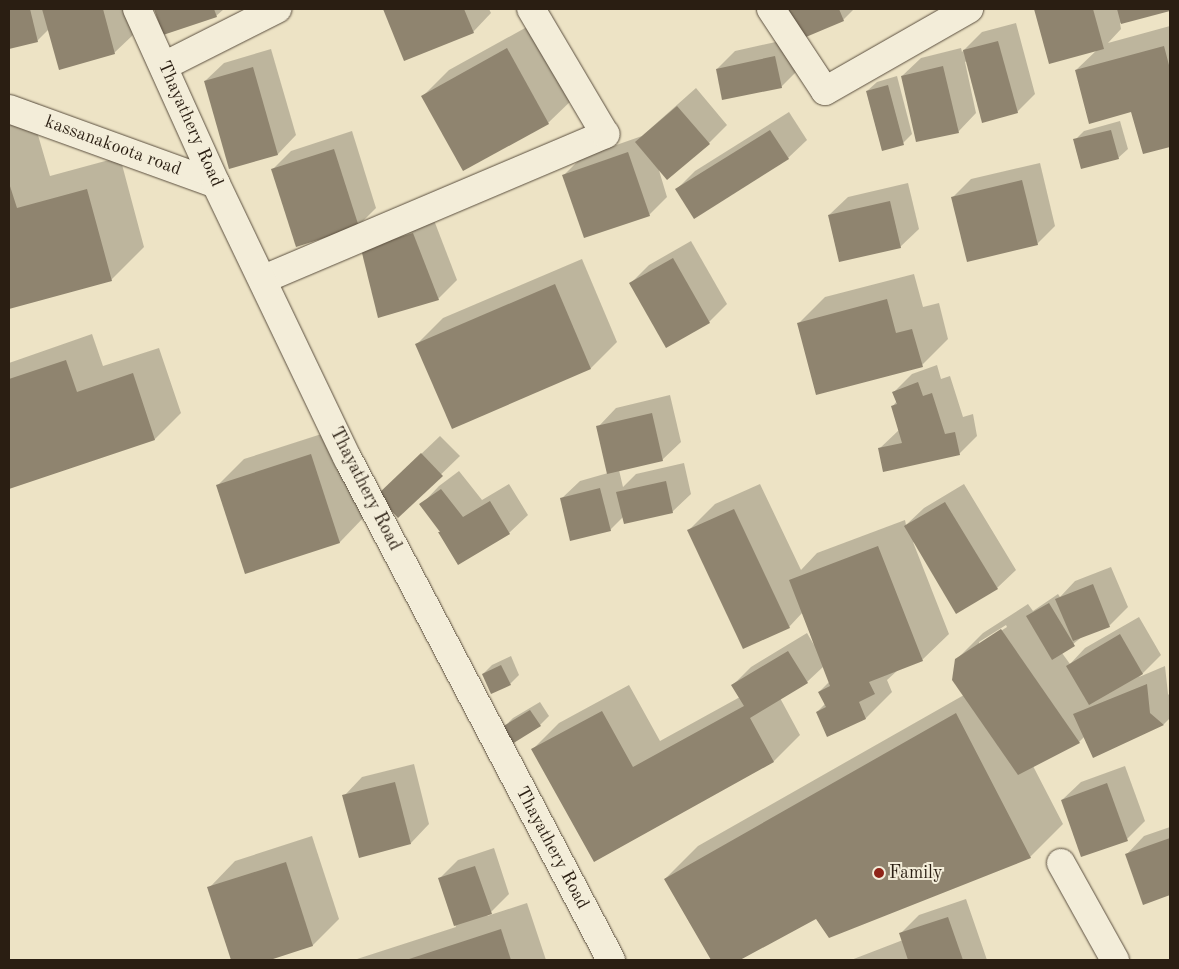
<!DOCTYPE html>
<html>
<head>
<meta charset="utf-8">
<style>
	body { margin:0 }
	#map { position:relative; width:1179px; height:969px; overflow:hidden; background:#ede3c5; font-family:"Old Standard TT",serif }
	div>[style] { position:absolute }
	.shadow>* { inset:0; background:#0003 }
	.building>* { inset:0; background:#8f846f }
	.roads { filter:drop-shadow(0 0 1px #5b4f3f) drop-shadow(0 0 1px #5b4f3f) }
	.street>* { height:28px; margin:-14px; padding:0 14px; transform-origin:14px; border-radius:14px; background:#f3edd9 }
	.secondary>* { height:28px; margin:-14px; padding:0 14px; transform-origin:14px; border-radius:14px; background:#f3edd9 }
	.dots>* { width:14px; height:14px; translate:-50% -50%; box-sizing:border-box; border:2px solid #f3edd9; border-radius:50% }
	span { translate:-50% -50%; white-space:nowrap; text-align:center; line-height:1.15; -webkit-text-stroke:4px #f3edd9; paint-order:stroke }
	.street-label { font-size:18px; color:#2a1e12 }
	.poi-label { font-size:18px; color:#2a1e12 }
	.left { translate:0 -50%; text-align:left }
	.frame { position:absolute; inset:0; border:10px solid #2a1e12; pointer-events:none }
</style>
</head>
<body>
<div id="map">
	<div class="shadow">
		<div style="clip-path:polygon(9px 9px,126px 9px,133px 35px,114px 53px,49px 29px,37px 41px,9px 48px)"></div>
		<div style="clip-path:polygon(155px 9px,224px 9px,216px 16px,164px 34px)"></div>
		<div style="clip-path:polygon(385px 9px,489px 9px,491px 13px,473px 32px,405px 59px)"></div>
		<div style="clip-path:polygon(781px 9px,854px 9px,843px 20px,794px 41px,800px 68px,781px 87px,717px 69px,735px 51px,794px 38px)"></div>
		<div style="clip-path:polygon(1036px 9px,1170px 9px,1120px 23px,1121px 29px,1108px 43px,1170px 26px,1170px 145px,1144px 152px,1132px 111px,1076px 70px,1098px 49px,1050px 62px)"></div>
		<div style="clip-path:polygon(534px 23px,575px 97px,548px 123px,423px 96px,449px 70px)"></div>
		<div style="clip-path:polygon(1016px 23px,1035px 94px,1017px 112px,967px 61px,965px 62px,976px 113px,958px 132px,902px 76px,921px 58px,961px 48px,962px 52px,982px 32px)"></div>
		<div style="clip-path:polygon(271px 49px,296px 135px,278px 154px,230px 167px,205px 81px,224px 63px)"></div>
		<div style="clip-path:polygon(897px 76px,912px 134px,903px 143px,867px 91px,877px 82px)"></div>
		<div style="clip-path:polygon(696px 88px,727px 125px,709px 143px,658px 167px,667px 197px,649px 215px,564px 175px,582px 157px,642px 136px)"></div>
		<div style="clip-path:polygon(9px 95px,39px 104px,33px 118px,50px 176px,120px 157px,144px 247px,111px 280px,9px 308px)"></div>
		<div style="clip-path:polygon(789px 112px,807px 140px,788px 158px,676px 190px,695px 171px)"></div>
		<div style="clip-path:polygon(1120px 121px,1128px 149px,1118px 158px,1075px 140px,1084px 131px)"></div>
		<div style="clip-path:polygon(352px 131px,376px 208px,358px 226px,273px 169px,291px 151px)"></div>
		<div style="clip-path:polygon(1040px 163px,1055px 226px,1037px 244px,953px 197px,971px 179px)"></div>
		<div style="clip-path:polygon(908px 183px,919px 229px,900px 247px,829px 215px,848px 197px)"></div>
		<div style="clip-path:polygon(432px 215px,457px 280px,438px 299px,363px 250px)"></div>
		<div style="clip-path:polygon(691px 241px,727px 304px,709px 322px,631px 283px,649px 265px)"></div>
		<div style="clip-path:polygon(582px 259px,617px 342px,591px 368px,417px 344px,443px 318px)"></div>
		<div style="clip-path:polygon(914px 274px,923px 307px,939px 303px,948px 339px,922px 365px,798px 324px,825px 297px)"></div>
		<div style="clip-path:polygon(92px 334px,103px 366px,159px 348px,181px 413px,155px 439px,9px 487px,9px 363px)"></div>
		<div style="clip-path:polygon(937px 365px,941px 379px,950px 376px,963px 417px,973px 414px,977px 436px,959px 454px,879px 449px,899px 430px,892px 407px,897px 401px,894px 392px,912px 374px)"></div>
		<div style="clip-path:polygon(670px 395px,681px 442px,662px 460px,619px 470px,623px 487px,636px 474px,684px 463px,691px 494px,672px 512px,623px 517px,610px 530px,561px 499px,580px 481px,608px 473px,598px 427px,616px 408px)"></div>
		<div style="clip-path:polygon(337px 429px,366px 515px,340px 542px,246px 572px,217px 486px,244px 459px)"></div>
		<div style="clip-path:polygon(440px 436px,460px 456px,398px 516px,397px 477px)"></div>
		<div style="clip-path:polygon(459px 471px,482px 500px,509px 484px,528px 515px,509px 533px,441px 531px,421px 505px,439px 486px)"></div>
		<div style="clip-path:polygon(760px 484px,801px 570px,817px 553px,905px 520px,906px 525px,924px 508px,964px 484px,1016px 570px,997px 588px,913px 542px,949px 634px,922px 660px,898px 670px,887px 680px,892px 692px,866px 718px,827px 735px,817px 712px,825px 704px,819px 692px,830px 681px,824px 666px,807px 682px,780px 698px,800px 735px,774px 761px,594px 860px,533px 749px,559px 723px,629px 685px,660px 741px,740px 697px,733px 685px,751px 667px,807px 633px,814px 645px,803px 612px,789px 627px,689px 530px,715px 504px)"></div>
		<div style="clip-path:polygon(evenodd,1111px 567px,1128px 607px,1109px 626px,1083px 636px,1062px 653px,1070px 664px,1085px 648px,1139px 617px,1161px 655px,1139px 677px,1165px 666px,1168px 694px,1170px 696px,1170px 718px,1164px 724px,1094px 756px,1085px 736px,1079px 742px,1033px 766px,1063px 824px,1030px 857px,816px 917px,737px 960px,712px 960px,665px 879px,698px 846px,964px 695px,956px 660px,983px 633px,1028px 604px,1033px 611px,1058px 594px,1060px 597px,1075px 581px,1111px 567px,1006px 625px,1007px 627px,979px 645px,979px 642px,1006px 625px)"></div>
		<div style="clip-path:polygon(511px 656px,519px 675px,510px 684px,483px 674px,492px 665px)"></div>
		<div style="clip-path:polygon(540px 702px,549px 716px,540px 725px,504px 727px,513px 718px)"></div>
		<div style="clip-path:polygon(414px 764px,429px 824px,411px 843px,344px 796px,362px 777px)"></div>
		<div style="clip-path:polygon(1125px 766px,1145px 821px,1127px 839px,1062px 800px,1081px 782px)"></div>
		<div style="clip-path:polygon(1170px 827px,1170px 894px,1144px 903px,1126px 855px,1144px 836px)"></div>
		<div style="clip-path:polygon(312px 836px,339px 919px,313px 945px,266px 960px,232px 960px,209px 888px,235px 861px)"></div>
		<div style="clip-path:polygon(494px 848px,509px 894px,487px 916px,527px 903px,546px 960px,354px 960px,456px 927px,439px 879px,458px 860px)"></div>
		<div style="clip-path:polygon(966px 899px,987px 960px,851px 960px,903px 940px,900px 934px,919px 915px)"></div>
	</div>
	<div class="building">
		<div style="clip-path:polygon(9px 9px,30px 9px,38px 42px,9px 49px)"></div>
		<div style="clip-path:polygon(42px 9px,103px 9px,115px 54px,59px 70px)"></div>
		<div style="clip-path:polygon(154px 9px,214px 9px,217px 17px,163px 35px)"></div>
		<div style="clip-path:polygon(383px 9px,464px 9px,474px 33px,404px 61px)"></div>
		<div style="clip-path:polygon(780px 9px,839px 9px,844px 21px,794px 42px)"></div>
		<div style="clip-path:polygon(1034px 9px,1093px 9px,1104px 49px,1049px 64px)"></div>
		<div style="clip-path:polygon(1117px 9px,1170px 9px,1170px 11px,1121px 24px)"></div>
		<div style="clip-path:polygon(998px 41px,1018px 113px,982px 123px,963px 50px)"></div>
		<div style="clip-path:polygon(1164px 46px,1170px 69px,1170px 147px,1143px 154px,1131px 112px,1089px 124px,1075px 70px)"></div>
		<div style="clip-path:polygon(507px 48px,549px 124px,463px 171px,421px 96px)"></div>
		<div style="clip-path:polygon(775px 56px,782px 88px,722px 100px,716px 69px)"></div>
		<div style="clip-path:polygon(943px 66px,959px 133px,916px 142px,901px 76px)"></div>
		<div style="clip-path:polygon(253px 67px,278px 155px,229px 169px,204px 81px)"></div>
		<div style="clip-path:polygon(888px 85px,904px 145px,882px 151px,866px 91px)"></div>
		<div style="clip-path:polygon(677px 106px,710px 144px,667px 180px,635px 142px)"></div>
		<div style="clip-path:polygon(770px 130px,789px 159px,694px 219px,675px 189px)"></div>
		<div style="clip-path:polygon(1111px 130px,1119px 159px,1081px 169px,1073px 139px)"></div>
		<div style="clip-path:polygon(334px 149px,359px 227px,296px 247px,271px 169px)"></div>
		<div style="clip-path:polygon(628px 152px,650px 216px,584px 238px,562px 175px)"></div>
		<div style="clip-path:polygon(1022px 180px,1038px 245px,967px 262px,951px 197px)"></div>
		<div style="clip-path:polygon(9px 183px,17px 208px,87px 189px,112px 281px,9px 309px)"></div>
		<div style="clip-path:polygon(890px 201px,901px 248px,839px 262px,828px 215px)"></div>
		<div style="clip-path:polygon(413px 233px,439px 300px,378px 318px,361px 249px)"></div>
		<div style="clip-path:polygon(673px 258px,710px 323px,666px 348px,629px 283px)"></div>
		<div style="clip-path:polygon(555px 284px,591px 369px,452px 429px,415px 344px)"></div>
		<div style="clip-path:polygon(887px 299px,896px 333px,912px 329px,923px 367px,816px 395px,797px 323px)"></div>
		<div style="clip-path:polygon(66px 360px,77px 392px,133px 373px,155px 440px,9px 489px,9px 379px)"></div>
		<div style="clip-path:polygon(918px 382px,923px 396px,932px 393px,945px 434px,955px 432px,960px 455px,883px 472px,878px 448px,902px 443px,891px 406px,897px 404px,892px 392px)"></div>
		<div style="clip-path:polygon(652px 413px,663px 461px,607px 474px,596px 426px)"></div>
		<div style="clip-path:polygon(421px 453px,443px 476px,398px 518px,377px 495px)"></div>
		<div style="clip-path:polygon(311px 454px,340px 543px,245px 574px,216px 485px)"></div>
		<div style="clip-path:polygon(666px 481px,673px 513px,624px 524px,616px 492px)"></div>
		<div style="clip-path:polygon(600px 488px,611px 531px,570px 541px,560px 498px)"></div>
		<div style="clip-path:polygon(441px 489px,463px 517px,490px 501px,510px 534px,458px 565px,438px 532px,440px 532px,419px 504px)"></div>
		<div style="clip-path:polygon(945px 502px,998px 589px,956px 614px,904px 526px)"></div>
		<div style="clip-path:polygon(734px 509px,790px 628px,743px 649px,687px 530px)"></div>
		<div style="clip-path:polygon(878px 546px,923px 661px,869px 682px,875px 694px,859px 702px,866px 719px,827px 737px,816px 712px,826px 707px,818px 692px,830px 686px,789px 580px)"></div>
		<div style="clip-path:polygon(1093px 584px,1110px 627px,1073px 641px,1055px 599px)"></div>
		<div style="clip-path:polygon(1049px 603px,1075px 646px,1052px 660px,1026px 616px)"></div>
		<div style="clip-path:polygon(1001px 629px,1080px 743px,1018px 775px,952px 680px,955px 659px)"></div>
		<div style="clip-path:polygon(1120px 634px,1143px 674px,1089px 705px,1066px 666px)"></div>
		<div style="clip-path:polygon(788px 651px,808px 683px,750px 718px,774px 762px,594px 862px,531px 749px,602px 711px,633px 767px,744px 706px,731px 685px)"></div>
		<div style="clip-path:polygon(501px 665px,511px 685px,491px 694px,482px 674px)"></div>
		<div style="clip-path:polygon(1147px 684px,1150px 713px,1164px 725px,1093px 758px,1073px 714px)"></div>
		<div style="clip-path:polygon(530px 710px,541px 726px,512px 744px,502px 727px)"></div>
		<div style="clip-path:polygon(956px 713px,1031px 858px,829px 938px,816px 919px,740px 960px,711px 960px,664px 879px)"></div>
		<div style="clip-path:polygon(395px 782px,411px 844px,359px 858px,342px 795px)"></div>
		<div style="clip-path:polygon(1107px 783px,1128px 841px,1081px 857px,1061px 800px)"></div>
		<div style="clip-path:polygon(1170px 838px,1170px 895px,1143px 905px,1125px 854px)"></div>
		<div style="clip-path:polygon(286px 862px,313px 946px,270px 960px,231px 960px,207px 887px)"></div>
		<div style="clip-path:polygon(475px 866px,492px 914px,454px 926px,438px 878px)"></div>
		<div style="clip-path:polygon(948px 917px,963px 960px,908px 960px,899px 933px)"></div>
		<div style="clip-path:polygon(501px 929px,511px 960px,406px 960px)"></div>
	</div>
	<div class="roads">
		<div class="street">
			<div style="left:771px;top:9px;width:98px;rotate:56.6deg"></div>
			<div style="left:825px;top:91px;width:166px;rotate:-29.7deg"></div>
			<div style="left:164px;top:66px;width:127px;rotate:-26.8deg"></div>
			<div style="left:9px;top:109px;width:220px;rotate:19.9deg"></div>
			<div style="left:264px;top:279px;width:371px;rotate:-23deg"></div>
			<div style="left:605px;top:134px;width:145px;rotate:-120.6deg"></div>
			<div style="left:1061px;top:863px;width:111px;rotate:60.9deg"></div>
		</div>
		<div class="secondary">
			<div style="left:137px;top:9px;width:192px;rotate:65.7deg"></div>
			<div style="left:216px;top:184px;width:305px;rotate:64.4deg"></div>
			<div style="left:348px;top:459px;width:566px;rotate:62.3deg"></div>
		</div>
	</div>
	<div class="dots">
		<div style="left:879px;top:873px;background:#8f2418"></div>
	</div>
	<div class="street-label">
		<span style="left:190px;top:124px;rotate:66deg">Thayathery Road</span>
		<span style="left:113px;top:146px;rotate:20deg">kassanakoota road</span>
		<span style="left:365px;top:489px;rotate:63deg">Thayathery Road</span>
		<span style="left:552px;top:848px;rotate:62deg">Thayathery Road</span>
	</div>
	<div class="poi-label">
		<span class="left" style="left:889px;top:873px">Family</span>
	</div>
	<div class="frame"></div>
</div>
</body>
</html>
